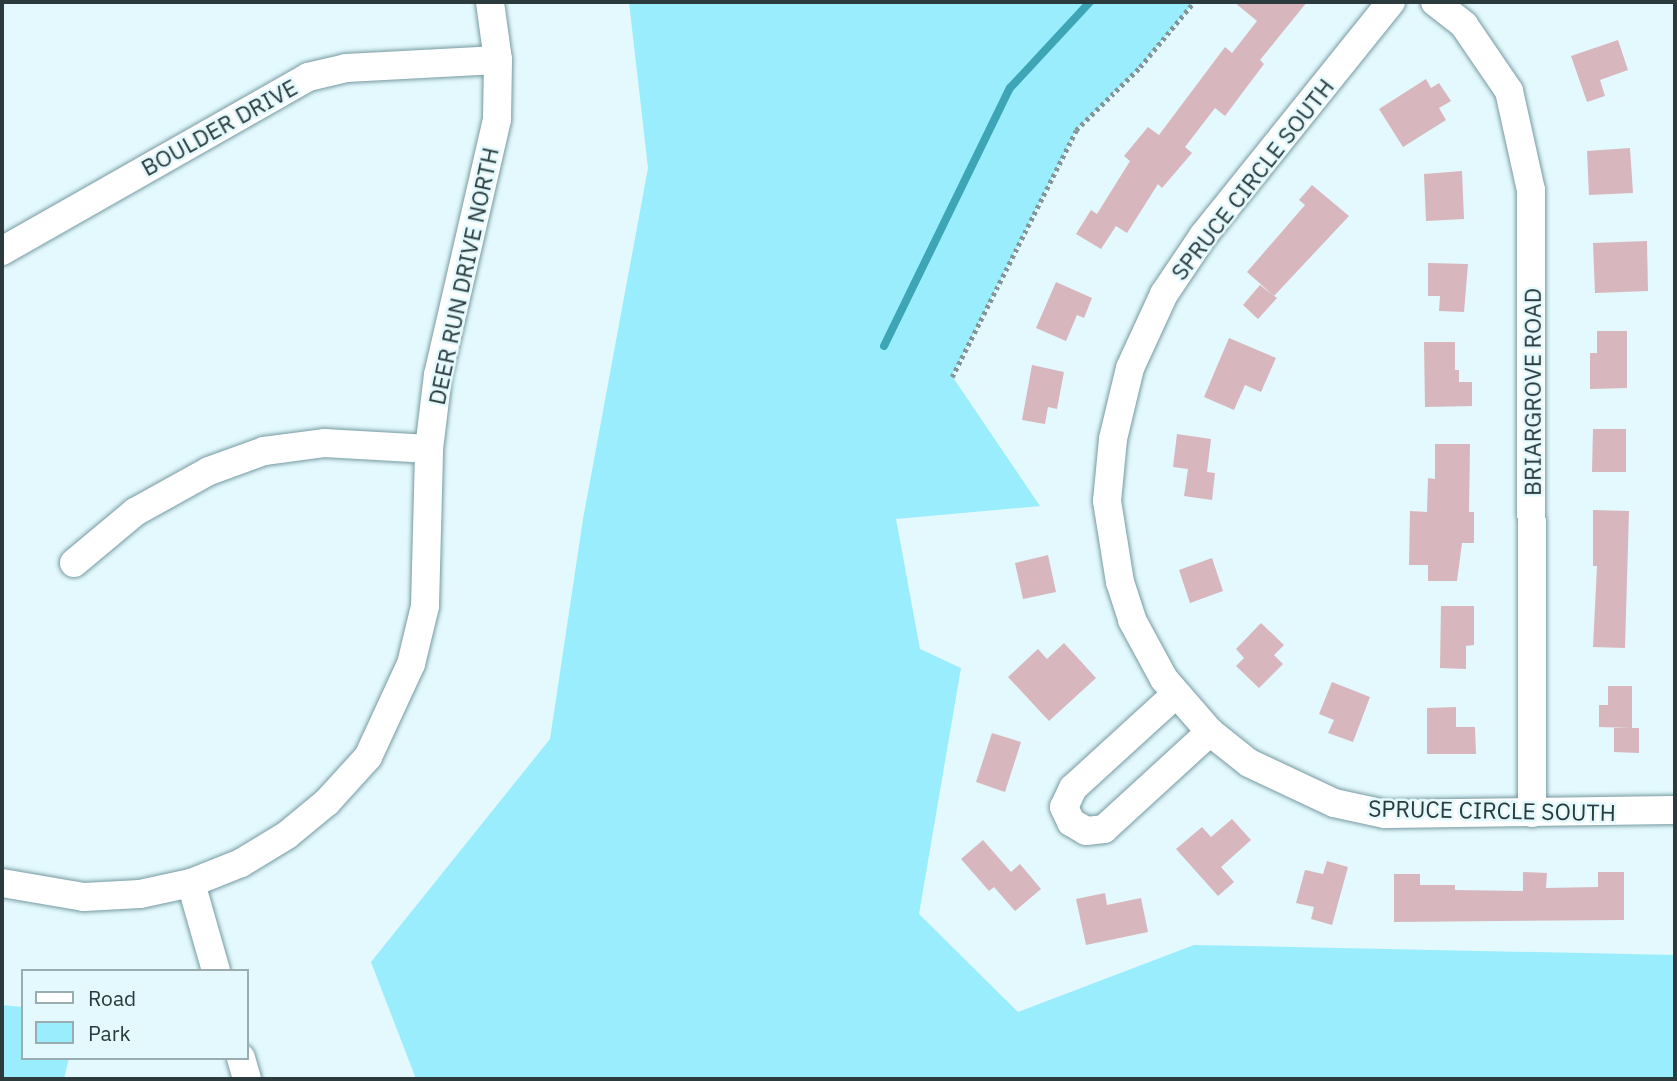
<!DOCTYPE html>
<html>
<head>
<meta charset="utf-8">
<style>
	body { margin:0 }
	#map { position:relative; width:1677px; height:1081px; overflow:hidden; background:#e3f9fd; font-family:"IBM Plex Sans",sans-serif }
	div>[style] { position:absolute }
	.green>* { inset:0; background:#9aedfc }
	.stream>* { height:8px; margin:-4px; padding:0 4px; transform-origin:4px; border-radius:4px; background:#3da5b6 }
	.building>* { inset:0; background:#d8b6bd }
	.path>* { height:4.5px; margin-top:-2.25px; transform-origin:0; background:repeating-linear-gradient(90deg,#839598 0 3.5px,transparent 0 7px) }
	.roads { filter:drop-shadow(0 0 2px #779aa1) drop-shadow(0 0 2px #779aa1) }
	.minor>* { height:28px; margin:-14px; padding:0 14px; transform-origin:14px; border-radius:14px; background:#fff }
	span { translate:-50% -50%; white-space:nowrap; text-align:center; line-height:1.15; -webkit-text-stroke:5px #e3f9fd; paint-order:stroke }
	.street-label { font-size:23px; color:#2b3a3c }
	.frame { position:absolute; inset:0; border:4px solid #2b3a3c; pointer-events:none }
	.legend { position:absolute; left:21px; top:969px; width:228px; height:91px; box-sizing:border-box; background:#e3f9fd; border:2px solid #99adb0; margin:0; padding:9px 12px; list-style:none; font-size:21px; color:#2b3a3c }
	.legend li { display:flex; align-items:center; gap:14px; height:35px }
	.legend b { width:35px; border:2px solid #99adb0 }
</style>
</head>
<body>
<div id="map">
	<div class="green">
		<div style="clip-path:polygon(629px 2px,1194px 2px,1140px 67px,1076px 130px,952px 376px,1040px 506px,896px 519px,920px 649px,961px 668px,919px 914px,1018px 1012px,1194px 945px,1675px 955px,1675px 1079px,416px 1079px,371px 962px,550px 739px,583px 519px,648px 168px)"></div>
		<div style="clip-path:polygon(2px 1005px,23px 1007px,23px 1058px,69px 1058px,64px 1079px,2px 1079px)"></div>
	</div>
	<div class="stream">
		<div style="left:884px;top:346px;width:287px;rotate:-64deg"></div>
		<div style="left:1010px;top:88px;width:117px;rotate:-47.1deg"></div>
	</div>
	<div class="building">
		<div style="clip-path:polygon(1234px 2px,1307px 2px,1260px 60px,1264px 64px,1225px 116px,1215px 108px,1185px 147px,1192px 153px,1162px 188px,1158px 184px,1127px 233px,1116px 226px,1101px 249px,1076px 234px,1091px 210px,1097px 214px,1130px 161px,1124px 156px,1148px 127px,1159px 135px,1225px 47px,1232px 53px,1257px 21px)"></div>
		<div style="clip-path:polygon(1618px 40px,1628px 70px,1600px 80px,1605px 96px,1587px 102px,1571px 56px)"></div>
		<div style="clip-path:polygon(1426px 79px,1431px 88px,1439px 83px,1451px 101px,1439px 108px,1446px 120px,1403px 147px,1379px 109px)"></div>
		<div style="clip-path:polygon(1630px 148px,1633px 193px,1589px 195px,1587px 151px)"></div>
		<div style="clip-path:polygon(1462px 171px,1464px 219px,1426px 221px,1424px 174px)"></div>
		<div style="clip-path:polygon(1312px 185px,1349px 216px,1274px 296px,1247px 272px,1305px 205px,1299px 200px)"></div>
		<div style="clip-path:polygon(1647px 241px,1648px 291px,1595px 293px,1593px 243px)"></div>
		<div style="clip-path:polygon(1428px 263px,1468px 264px,1464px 312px,1439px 311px,1440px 296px,1428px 296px)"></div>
		<div style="clip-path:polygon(1056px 282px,1092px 298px,1084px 318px,1077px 315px,1066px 341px,1036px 328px)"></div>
		<div style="clip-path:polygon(1260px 285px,1277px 298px,1258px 319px,1243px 305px)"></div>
		<div style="clip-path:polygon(1597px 331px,1627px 331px,1627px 388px,1590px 389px,1590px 353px,1597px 353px)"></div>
		<div style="clip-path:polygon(1229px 338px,1276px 358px,1261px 392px,1245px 385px,1234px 410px,1204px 397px)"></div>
		<div style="clip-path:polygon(1424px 342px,1455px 342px,1455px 370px,1459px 370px,1459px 382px,1472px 382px,1472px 406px,1425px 407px)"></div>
		<div style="clip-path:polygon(1032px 365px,1064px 372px,1057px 409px,1048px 407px,1045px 424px,1022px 420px)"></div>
		<div style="clip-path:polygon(1593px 429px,1626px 429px,1626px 472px,1592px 472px)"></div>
		<div style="clip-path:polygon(1177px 434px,1211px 439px,1207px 472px,1215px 473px,1212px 500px,1184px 496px,1188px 469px,1173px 467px)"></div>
		<div style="clip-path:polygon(1435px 444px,1470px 444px,1469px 512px,1474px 512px,1474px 543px,1462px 543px,1457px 581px,1428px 581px,1428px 565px,1409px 565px,1410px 511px,1427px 512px,1428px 478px,1435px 479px)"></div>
		<div style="clip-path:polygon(1593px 510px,1629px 511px,1625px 648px,1593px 647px,1597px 566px,1593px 566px)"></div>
		<div style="clip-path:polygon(1048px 555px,1056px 592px,1023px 599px,1015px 563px)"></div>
		<div style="clip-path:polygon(1212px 558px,1223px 591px,1190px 603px,1179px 570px)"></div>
		<div style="clip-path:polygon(1441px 606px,1474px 606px,1474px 645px,1466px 646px,1466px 669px,1440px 668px)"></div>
		<div style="clip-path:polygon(1261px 623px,1284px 645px,1274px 655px,1283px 664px,1259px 688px,1236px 666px,1244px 658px,1236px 649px)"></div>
		<div style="clip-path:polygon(1064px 643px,1096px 678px,1049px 721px,1008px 677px,1038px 649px,1047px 659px)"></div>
		<div style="clip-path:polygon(1332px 682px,1370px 697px,1353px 742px,1328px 733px,1334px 720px,1319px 714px)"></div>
		<div style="clip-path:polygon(1608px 686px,1632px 686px,1632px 728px,1599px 727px,1599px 705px,1608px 705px)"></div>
		<div style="clip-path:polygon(1456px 707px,1456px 727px,1475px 727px,1476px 754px,1427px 754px,1427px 708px)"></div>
		<div style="clip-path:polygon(1614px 728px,1639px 728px,1639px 753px,1614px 752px)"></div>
		<div style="clip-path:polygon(992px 733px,1021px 742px,1005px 792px,976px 782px)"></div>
		<div style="clip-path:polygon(1232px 819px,1251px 840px,1221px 867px,1234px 882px,1218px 896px,1176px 849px,1202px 827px,1211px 837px)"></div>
		<div style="clip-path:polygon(983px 840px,1011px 872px,1020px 864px,1041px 889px,1015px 911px,994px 887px,989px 891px,961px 859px)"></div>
		<div style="clip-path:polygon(1327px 861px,1348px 867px,1332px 925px,1311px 919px,1314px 907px,1296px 903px,1305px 870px,1323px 874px)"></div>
		<div style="clip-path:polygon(1523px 872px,1547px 873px,1546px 888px,1598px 887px,1598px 872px,1624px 872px,1624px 920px,1394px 922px,1394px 874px,1420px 874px,1420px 885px,1455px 885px,1455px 890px,1523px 891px)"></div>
		<div style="clip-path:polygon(1105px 893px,1107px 905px,1141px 898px,1148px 932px,1086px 945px,1076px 899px)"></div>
	</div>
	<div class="path">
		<div style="left:952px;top:377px;width:276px;rotate:-63.3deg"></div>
		<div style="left:1076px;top:130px;width:90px;rotate:-44.5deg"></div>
		<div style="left:1140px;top:67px;width:85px;rotate:-50.3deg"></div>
	</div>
	<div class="roads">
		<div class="minor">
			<div style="left:1391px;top:2px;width:300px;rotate:128.8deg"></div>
			<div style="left:1203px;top:236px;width:70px;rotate:123.9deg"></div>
			<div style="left:1164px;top:294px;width:81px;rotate:114.7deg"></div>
			<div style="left:1130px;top:368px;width:73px;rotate:103.5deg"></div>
			<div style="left:1113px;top:439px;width:62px;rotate:95.5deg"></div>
			<div style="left:1107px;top:501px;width:82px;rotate:80.9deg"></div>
			<div style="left:1120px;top:582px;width:40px;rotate:72deg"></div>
			<div style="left:1132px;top:620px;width:67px;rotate:61.5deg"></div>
			<div style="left:1164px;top:679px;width:70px;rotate:49deg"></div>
			<div style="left:1210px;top:732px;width:50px;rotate:38.5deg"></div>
			<div style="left:1249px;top:763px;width:94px;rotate:25.2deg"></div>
			<div style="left:1334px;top:803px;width:52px;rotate:12.2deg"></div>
			<div style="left:1385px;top:814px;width:290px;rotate:-0.8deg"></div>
			<div style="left:1435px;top:2px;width:37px;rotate:38deg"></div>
			<div style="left:1464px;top:25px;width:80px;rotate:55.7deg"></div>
			<div style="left:1509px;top:91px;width:101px;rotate:77.5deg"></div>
			<div style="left:1531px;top:190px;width:623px;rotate:89.91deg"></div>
			<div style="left:2px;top:251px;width:352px;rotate:-29.6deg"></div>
			<div style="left:308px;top:77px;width:39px;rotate:-13deg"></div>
			<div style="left:346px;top:68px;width:152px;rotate:-3deg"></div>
			<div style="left:74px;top:563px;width:80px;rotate:-39.9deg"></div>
			<div style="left:135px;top:512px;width:85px;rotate:-29deg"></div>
			<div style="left:209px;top:471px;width:59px;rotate:-20deg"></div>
			<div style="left:264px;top:451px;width:62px;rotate:-7.5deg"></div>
			<div style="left:325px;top:443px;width:104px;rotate:3.3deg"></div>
			<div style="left:1176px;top:694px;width:139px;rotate:137.6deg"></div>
			<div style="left:1073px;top:788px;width:21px;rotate:115deg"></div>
			<div style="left:1064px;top:807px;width:17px;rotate:65deg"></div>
			<div style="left:1071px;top:822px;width:17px;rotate:31deg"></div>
			<div style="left:1086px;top:831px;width:18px;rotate:-6deg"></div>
			<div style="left:1104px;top:829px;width:144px;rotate:-42.5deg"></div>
			<div style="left:2px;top:883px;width:83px;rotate:9.7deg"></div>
			<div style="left:84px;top:897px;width:56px;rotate:-3.1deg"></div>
			<div style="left:140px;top:894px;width:52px;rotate:-12.2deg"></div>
			<div style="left:191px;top:883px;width:54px;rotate:-21.8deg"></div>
			<div style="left:241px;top:863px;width:54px;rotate:-31.3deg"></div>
			<div style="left:287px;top:835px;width:52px;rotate:-39.5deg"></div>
			<div style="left:327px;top:802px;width:61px;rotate:-47.7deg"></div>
			<div style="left:368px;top:757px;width:102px;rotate:-65.2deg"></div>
			<div style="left:411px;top:664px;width:60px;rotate:-76.4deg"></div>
			<div style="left:425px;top:606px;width:157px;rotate:-88.5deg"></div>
			<div style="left:429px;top:449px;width:75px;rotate:-83.1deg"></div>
			<div style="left:438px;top:375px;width:263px;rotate:-77deg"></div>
			<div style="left:497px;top:119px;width:59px;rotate:-89deg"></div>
			<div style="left:498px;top:60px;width:59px;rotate:-97.9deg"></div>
			<div style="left:191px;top:883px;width:91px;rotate:74.1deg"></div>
			<div style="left:241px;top:1058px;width:22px;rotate:74deg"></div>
		</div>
	</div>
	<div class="street-label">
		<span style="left:219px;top:127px;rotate:-29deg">BOULDER DRIVE</span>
		<span style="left:1252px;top:179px;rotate:-52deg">SPRUCE CIRCLE SOUTH</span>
		<span style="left:463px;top:276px;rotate:-78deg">DEER RUN DRIVE NORTH</span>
		<span style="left:1532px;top:392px;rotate:-90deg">BRIARGROVE ROAD</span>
		<span style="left:1492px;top:810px;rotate:1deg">SPRUCE CIRCLE SOUTH</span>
	</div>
	<div class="frame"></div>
	<ul class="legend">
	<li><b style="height:9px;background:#fff"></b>Road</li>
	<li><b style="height:19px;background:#9aedfc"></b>Park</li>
	</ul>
</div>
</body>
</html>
